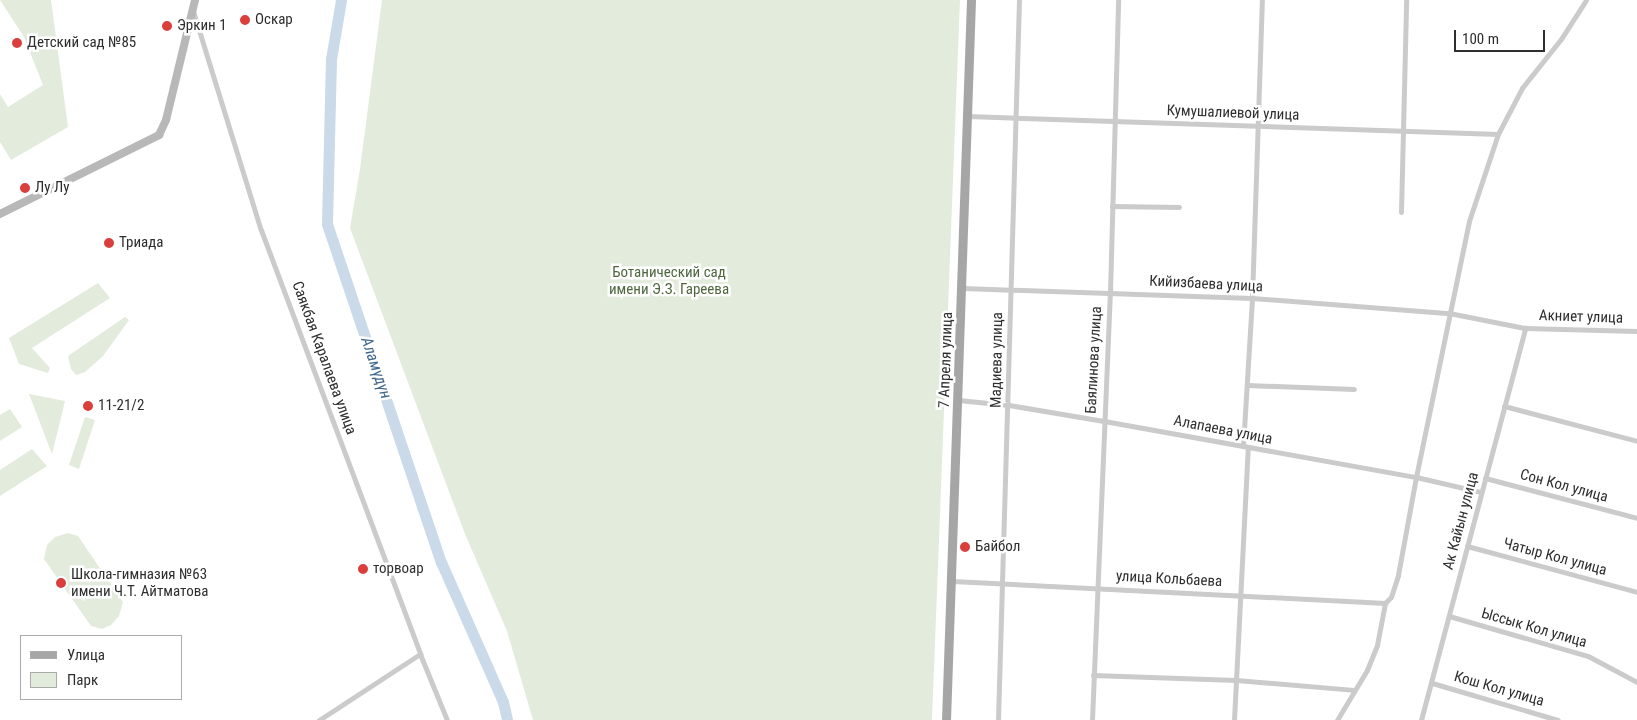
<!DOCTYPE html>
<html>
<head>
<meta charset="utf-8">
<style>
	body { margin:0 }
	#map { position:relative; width:1637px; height:720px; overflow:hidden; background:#fff; font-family:"Roboto Condensed",sans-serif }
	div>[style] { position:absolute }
	.green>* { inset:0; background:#e3ebdd }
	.river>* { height:11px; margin:-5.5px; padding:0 5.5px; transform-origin:5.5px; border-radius:5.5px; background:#cadae9 }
	.minor>* { height:5px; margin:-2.5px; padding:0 2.5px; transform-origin:2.5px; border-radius:2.5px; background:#cbcbcb }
	.secondary>* { height:8px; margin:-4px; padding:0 4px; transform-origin:4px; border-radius:4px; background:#b8b8b8 }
	.primary>* { height:9px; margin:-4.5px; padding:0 4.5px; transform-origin:4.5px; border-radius:4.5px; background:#a6a6a6 }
	.dots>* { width:14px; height:14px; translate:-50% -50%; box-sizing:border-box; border:2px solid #fff; border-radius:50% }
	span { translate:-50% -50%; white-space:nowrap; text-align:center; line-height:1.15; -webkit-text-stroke:5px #fff; paint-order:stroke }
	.poi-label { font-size:15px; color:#2e2e2e }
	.left { translate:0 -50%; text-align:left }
	.street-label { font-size:15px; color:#2e2e2e }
	.park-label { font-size:15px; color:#4e673e }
	.water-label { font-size:16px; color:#41688b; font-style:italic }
	.legend { position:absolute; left:20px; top:635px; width:162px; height:65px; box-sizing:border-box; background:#fff; border:1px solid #ababab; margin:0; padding:6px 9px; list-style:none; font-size:15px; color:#2e2e2e }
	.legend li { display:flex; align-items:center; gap:10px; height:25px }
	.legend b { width:25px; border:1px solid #ababab }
	.scale { position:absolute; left:1454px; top:30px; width:91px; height:22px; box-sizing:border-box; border:2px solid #2e2e2e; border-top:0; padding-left:6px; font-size:15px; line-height:18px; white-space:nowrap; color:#2e2e2e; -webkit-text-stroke:4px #fff; paint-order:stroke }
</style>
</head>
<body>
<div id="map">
	<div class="green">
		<div style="clip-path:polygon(0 0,51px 0,68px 127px,11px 160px,0 142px,0 94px,8px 107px,43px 85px,24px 37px)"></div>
		<div style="clip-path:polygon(382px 0,960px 0,932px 720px,533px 720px,507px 631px,465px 534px,350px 228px,360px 169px)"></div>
		<div style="clip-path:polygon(98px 283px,110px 298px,32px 348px,50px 368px,48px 373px,19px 364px,9px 338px)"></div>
		<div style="clip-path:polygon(125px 317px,129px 320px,103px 356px,85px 372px,76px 375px,71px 369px,68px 356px)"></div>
		<div style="clip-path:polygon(29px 394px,65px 401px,52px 454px)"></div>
		<div style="clip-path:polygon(10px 409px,22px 427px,0 441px,0 415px)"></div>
		<div style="clip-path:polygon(85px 417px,95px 420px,79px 469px,69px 465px)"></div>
		<div style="clip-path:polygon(32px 449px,47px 466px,0 496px,0 470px)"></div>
		<div style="clip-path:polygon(68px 533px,78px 536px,123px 602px,119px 616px,111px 625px,102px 629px,91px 626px,44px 559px,47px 545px,55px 537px)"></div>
	</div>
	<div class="river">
		<div style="left:341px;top:0;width:60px;rotate:99.6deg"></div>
		<div style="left:331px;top:59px;width:165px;rotate:91.4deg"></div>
		<div style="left:327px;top:224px;width:357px;rotate:71.4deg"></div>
		<div style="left:441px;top:562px;width:153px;rotate:66.1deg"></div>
		<div style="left:503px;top:702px;width:18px;rotate:77deg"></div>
	</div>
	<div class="minor">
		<div style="left:193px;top:11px;width:229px;rotate:72.8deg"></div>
		<div style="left:261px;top:230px;width:453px;rotate:69.4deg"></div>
		<div style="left:420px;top:654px;width:71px;rotate:67.8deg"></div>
		<div style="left:967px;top:116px;width:531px;rotate:1.94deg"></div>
		<div style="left:1112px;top:206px;width:67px;rotate:0.9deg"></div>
		<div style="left:1401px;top:212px;width:212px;rotate:-88.6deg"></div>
		<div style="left:962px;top:288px;width:290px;rotate:2deg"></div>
		<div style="left:1252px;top:298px;width:198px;rotate:4.4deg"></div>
		<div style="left:1449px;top:313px;width:77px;rotate:11.2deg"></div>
		<div style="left:1525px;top:328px;width:112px;rotate:1.5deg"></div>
		<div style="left:1247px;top:385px;width:107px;rotate:2.1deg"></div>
		<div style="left:958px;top:400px;width:51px;rotate:5.6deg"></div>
		<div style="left:1009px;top:405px;width:96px;rotate:9.6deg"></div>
		<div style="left:1104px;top:421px;width:317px;rotate:10.2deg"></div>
		<div style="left:1416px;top:477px;width:67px;rotate:13deg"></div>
		<div style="left:1504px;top:406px;width:138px;rotate:14.7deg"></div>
		<div style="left:1243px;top:446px;width:148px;rotate:-86.5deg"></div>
		<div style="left:1252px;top:298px;width:298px;rotate:-88.1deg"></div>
		<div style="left:1485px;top:478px;width:157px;rotate:14.7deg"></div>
		<div style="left:1467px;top:546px;width:176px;rotate:15.1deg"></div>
		<div style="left:952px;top:581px;width:434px;rotate:2.9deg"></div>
		<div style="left:1449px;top:616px;width:145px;rotate:16.1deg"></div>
		<div style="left:1588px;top:656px;width:55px;rotate:28deg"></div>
		<div style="left:1093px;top:675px;width:143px;rotate:2deg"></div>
		<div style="left:1236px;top:680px;width:118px;rotate:4.8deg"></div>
		<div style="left:1432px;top:683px;width:131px;rotate:16.4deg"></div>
		<div style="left:319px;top:720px;width:121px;rotate:-33.2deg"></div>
		<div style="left:998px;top:720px;width:720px;rotate:-88.33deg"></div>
		<div style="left:1092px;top:720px;width:428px;rotate:-87.6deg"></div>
		<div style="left:1110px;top:292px;width:292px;rotate:-88.4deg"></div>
		<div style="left:1234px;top:720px;width:272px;rotate:-87.1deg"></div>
		<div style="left:1337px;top:720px;width:58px;rotate:-59deg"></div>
		<div style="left:1367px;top:670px;width:27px;rotate:-68deg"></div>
		<div style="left:1377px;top:645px;width:43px;rotate:-79.2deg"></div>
		<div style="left:1385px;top:603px;width:8px;rotate:-45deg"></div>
		<div style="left:1391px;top:597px;width:23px;rotate:-72deg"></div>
		<div style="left:1398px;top:575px;width:100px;rotate:-79.6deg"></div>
		<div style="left:1416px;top:477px;width:261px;rotate:-78.3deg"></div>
		<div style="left:1469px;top:221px;width:92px;rotate:-71.6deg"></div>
		<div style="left:1498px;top:134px;width:52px;rotate:-62.4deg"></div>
		<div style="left:1522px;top:88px;width:63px;rotate:-51.5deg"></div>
		<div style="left:1561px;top:39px;width:46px;rotate:-57.3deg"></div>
		<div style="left:1421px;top:720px;width:406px;rotate:-75.1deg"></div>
	</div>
	<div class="secondary">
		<div style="left:0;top:214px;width:178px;rotate:-26.4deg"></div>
		<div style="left:159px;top:135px;width:17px;rotate:-65deg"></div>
		<div style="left:166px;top:120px;width:123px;rotate:-76.4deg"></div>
	</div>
	<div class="primary">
		<div style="left:946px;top:720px;width:720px;rotate:-88.01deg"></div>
	</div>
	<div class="dots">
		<div style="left:245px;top:20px;background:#da3f3c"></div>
		<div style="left:167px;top:26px;background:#da3f3c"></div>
		<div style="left:17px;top:43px;background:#da3f3c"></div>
		<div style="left:25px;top:188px;background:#da3f3c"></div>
		<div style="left:109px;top:243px;background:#da3f3c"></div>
		<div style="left:88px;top:406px;background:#da3f3c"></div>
		<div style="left:965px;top:547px;background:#da3f3c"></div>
		<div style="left:363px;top:569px;background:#da3f3c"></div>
		<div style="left:61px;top:583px;background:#da3f3c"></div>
	</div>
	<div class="poi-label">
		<span class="left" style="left:255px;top:20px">Оскар</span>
		<span class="left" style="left:177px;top:26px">Эркин 1</span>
		<span class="left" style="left:27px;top:43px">Детский сад №85</span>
		<span class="left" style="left:35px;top:188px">Лу Лу</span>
		<span class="left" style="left:119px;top:243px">Триада</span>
		<span class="left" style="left:98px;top:406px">11-21/2</span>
		<span class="left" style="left:975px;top:547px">Байбол</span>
		<span class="left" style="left:373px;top:569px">торвоар</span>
		<span class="left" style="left:71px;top:583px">Школа-гимназия №63<br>имени Ч.Т. Айтматова</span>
	</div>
	<div class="street-label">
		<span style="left:1233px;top:113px;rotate:2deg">Кумушалиевой улица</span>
		<span style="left:1206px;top:284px;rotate:3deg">Кийизбаева улица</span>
		<span style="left:1581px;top:317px;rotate:2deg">Акниет улица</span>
		<span style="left:324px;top:358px;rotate:70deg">Саякбая Каралаева улица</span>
		<span style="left:946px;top:360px;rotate:-88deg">7 Апреля улица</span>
		<span style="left:997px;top:360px;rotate:-89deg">Мадиева улица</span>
		<span style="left:1094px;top:360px;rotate:-87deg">Баялинова улица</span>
		<span style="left:1223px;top:430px;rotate:11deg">Алапаева улица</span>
		<span style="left:1564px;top:486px;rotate:15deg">Сон Кол улица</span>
		<span style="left:1461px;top:521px;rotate:-75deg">Ак Кайын улица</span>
		<span style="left:1555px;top:557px;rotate:15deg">Чатыр Кол улица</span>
		<span style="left:1169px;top:579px;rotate:3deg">улица Кольбаева</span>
		<span style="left:1534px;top:628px;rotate:16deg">Ыссык Кол улица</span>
		<span style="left:1499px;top:689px;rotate:16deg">Кош Кол улица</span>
	</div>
	<div class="park-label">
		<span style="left:669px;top:281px">Ботанический сад<br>имени Э.З. Гареева</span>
	</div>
	<div class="water-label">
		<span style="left:376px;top:368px;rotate:71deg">Аламүдүн</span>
	</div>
	<ul class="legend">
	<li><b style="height:6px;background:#a6a6a6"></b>Улица</li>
	<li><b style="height:14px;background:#e3ebdd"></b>Парк</li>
	</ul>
	<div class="scale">100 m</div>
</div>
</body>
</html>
